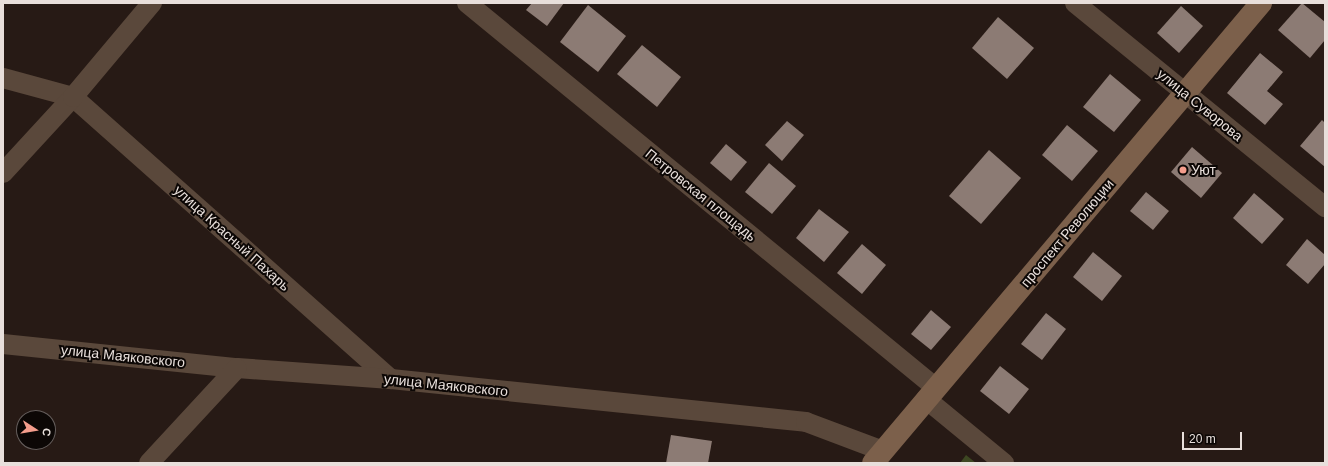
<!DOCTYPE html>
<html>
<head>
<meta charset="utf-8">
<style>
	body { margin:0 }
	#map { position:relative; width:1328px; height:466px; overflow:hidden; background:#271a15; font-family:Arial,sans-serif }
	div>[style] { position:absolute }
	.green>* { inset:0; background:#3d4722 }
	.building>* { inset:0; background:#8c7b74 }
	.street>* { height:20px; margin:-10px; padding:0 10px; transform-origin:10px; border-radius:10px; background:#5a483b }
	.secondary>* { height:22px; margin:-11px; padding:0 11px; transform-origin:11px; border-radius:11px; background:#7c604b }
	.dots>* { width:11px; height:11px; translate:-50% -50%; box-sizing:border-box; border:2px solid #0c0705; border-radius:50% }
	span { translate:-50% -50%; white-space:nowrap; text-align:center; line-height:1.15; -webkit-text-stroke:4px #0c0705; paint-order:stroke }
	.street-label { font-size:14px; color:#e8dfdb }
	.poi-label { font-size:14px; color:#e8dfdb }
	.left { translate:0 -50%; text-align:left }
	.frame { position:absolute; inset:0; border:4px solid #e8dfdb; pointer-events:none }
	.north { position:absolute; left:16px; top:410px; width:40px; height:40px; box-sizing:border-box; background:#0c0705; border:1px solid #645d5b; border-radius:50%; rotate:102deg; font-size:11px; font-weight:700; line-height:16px; text-align:center; color:#e8dfdb }
	.north::after { content:''; display:block; margin:auto; width:14px; height:18px; background:#f49d8c; clip-path:polygon(50% 0,100% 100%,50% 72%,0 100%) }
	.scale { position:absolute; left:1182px; top:432px; width:60px; height:18px; box-sizing:border-box; border:2px solid #e8dfdb; border-top:0; padding-left:5px; font-size:12px; line-height:14px; white-space:nowrap; color:#e8dfdb; -webkit-text-stroke:3px #0c0705; paint-order:stroke }
</style>
</head>
<body>
<div id="map">
	<div class="green">
		<div style="clip-path:polygon(966px 455px,976px 463px,960px 463px)"></div>
	</div>
	<div class="building">
		<div style="clip-path:polygon(532px 3px,564px 3px,547px 26px,526px 10px)"></div>
		<div style="clip-path:polygon(1302px 3px,1325px 22px,1325px 40px,1310px 58px,1278px 30px)"></div>
		<div style="clip-path:polygon(588px 5px,626px 36px,598px 72px,560px 42px)"></div>
		<div style="clip-path:polygon(1181px 6px,1203px 26px,1179px 53px,1157px 33px)"></div>
		<div style="clip-path:polygon(998px 17px,1034px 48px,1007px 79px,972px 48px)"></div>
		<div style="clip-path:polygon(642px 45px,681px 77px,657px 107px,617px 74px)"></div>
		<div style="clip-path:polygon(1260px 53px,1283px 72px,1267px 91px,1283px 104px,1265px 125px,1227px 93px)"></div>
		<div style="clip-path:polygon(1110px 74px,1141px 100px,1114px 132px,1083px 107px)"></div>
		<div style="clip-path:polygon(1322px 120px,1325px 123px,1325px 167px,1300px 146px)"></div>
		<div style="clip-path:polygon(787px 121px,804px 135px,782px 161px,765px 145px)"></div>
		<div style="clip-path:polygon(1067px 125px,1098px 151px,1072px 181px,1042px 155px)"></div>
		<div style="clip-path:polygon(726px 144px,747px 162px,731px 181px,710px 163px)"></div>
		<div style="clip-path:polygon(1192px 147px,1222px 173px,1201px 198px,1171px 172px)"></div>
		<div style="clip-path:polygon(989px 150px,1021px 178px,981px 224px,949px 196px)"></div>
		<div style="clip-path:polygon(769px 163px,796px 186px,772px 214px,745px 192px)"></div>
		<div style="clip-path:polygon(1146px 192px,1169px 211px,1153px 230px,1130px 211px)"></div>
		<div style="clip-path:polygon(1254px 193px,1284px 219px,1262px 244px,1233px 218px)"></div>
		<div style="clip-path:polygon(819px 209px,849px 232px,824px 262px,796px 238px)"></div>
		<div style="clip-path:polygon(1307px 239px,1325px 255px,1325px 264px,1308px 284px,1286px 265px)"></div>
		<div style="clip-path:polygon(862px 244px,886px 265px,862px 294px,837px 273px)"></div>
		<div style="clip-path:polygon(1093px 252px,1122px 276px,1102px 301px,1073px 277px)"></div>
		<div style="clip-path:polygon(931px 310px,951px 327px,931px 350px,911px 334px)"></div>
		<div style="clip-path:polygon(1046px 313px,1066px 329px,1042px 360px,1021px 344px)"></div>
		<div style="clip-path:polygon(1000px 366px,1029px 389px,1009px 414px,980px 391px)"></div>
		<div style="clip-path:polygon(671px 435px,712px 441px,708px 463px,666px 463px)"></div>
	</div>
	<div class="street">
		<div style="left:467px;top:3px;width:607px;rotate:39.38deg"></div>
		<div style="left:1075px;top:3px;width:323px;rotate:39.2deg"></div>
		<div style="left:3px;top:78px;width:73px;rotate:15.2deg"></div>
		<div style="left:73px;top:97px;width:425px;rotate:41.6deg"></div>
		<div style="left:3px;top:173px;width:103px;rotate:-47.4deg"></div>
		<div style="left:73px;top:97px;width:123px;rotate:-50deg"></div>
		<div style="left:3px;top:344px;width:235px;rotate:5.9deg"></div>
		<div style="left:237px;top:368px;width:154px;rotate:4.1deg"></div>
		<div style="left:391px;top:379px;width:417px;rotate:5.9deg"></div>
		<div style="left:806px;top:422px;width:82px;rotate:20.6deg"></div>
		<div style="left:926px;top:399px;width:101px;rotate:39.4deg"></div>
		<div style="left:149px;top:463px;width:129px;rotate:-47.2deg"></div>
	</div>
	<div class="secondary">
		<div style="left:873px;top:463px;width:602px;rotate:-49.85deg"></div>
	</div>
	<div class="dots">
		<div style="left:1183px;top:170px;background:#f49d8c"></div>
	</div>
	<div class="street-label">
		<span style="left:1200px;top:105px;rotate:39deg">улица Суворова</span>
		<span style="left:701px;top:195px;rotate:39deg">Петровская площадь</span>
		<span style="left:1067px;top:233px;rotate:-50deg">проспект Революции</span>
		<span style="left:232px;top:238px;rotate:42deg">улица Красный Пахарь</span>
		<span style="left:123px;top:356px;rotate:6deg">улица Маяковского</span>
		<span style="left:446px;top:385px;rotate:6deg">улица Маяковского</span>
	</div>
	<div class="poi-label">
		<span class="left" style="left:1191px;top:170px">Уют</span>
	</div>
	<div class="frame"></div>
	<div class="north">С</div>
	<div class="scale">20 m</div>
</div>
</body>
</html>
